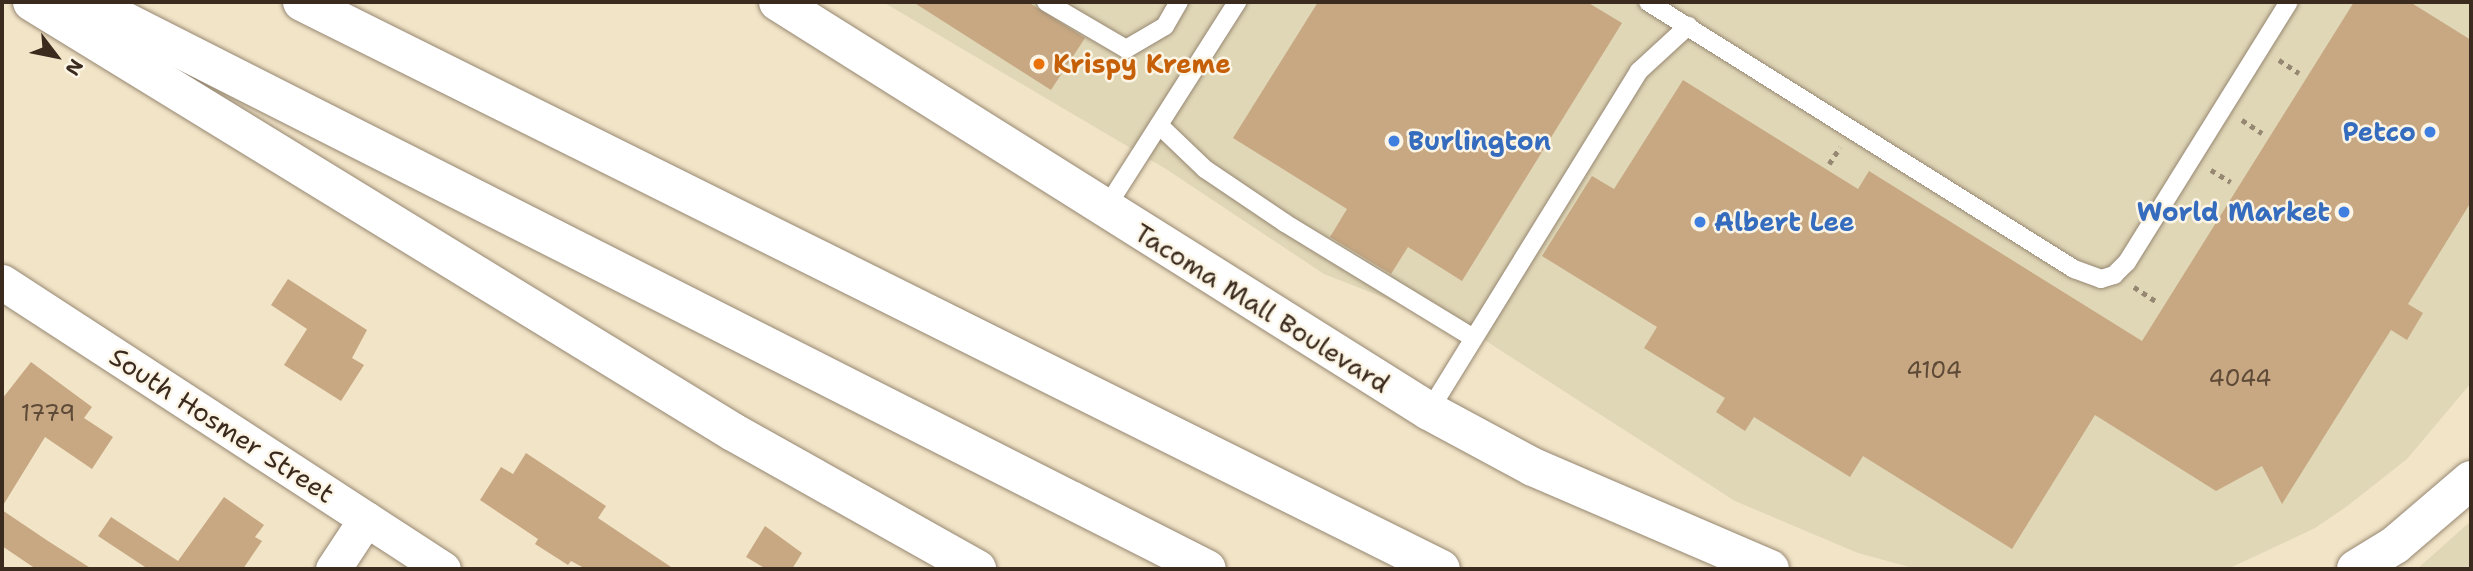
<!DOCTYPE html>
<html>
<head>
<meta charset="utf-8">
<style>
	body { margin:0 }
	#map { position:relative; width:2473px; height:571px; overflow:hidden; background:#f2e4c7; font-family:"Shantell Sans",sans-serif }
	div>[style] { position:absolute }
	.built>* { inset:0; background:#e0d7b7 }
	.building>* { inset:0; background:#c7a883 }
	.path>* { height:4.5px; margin-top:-2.25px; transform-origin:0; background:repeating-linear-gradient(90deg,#968772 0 5px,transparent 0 10px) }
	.roads { filter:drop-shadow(0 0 2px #968772) drop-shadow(0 0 2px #968772) }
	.lane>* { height:18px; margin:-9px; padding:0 9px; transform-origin:9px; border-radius:9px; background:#fff }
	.street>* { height:35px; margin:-17.5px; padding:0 17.5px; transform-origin:17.5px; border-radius:17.5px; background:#fff }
	.secondary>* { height:38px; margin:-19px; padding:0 19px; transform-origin:19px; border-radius:19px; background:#fff }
	.highway>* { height:38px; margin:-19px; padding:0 19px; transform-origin:19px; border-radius:19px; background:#fff }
	.dots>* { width:19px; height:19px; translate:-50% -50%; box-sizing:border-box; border:4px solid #fcf5e5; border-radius:50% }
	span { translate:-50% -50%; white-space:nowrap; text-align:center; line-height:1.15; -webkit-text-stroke:5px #fcf5e5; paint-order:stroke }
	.number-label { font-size:23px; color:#5e4a37 }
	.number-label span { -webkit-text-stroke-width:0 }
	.food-label { font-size:26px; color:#c56008; font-weight:700 }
	.left { translate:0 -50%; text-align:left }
	.shop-label { font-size:26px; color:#366cbe; font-weight:700 }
	.right { translate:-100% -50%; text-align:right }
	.street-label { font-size:26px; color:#3b2a1e }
	.frame { position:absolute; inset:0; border:4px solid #3b2a1e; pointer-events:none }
	.north { position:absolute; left:21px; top:21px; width:70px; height:70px; -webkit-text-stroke:5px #fcf5e5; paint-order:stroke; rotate:122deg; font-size:19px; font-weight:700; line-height:28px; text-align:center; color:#3b2a1e }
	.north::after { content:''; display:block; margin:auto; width:24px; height:32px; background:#3b2a1e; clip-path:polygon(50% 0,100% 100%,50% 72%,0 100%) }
</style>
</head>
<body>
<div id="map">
	<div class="built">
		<div style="clip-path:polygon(883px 2px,2471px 2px,2471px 383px,2407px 459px,2346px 507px,2315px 528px,2232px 567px,1917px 569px,1858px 553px,1735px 501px,1472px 332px,1324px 274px,1166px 169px)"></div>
		<div style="clip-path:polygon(2471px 521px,2471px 569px,2417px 569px)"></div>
	</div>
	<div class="building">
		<div style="clip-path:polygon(913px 2px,1028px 2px,1085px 38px,1051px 90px)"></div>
		<div style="clip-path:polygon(1318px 2px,1587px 2px,1622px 23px,1462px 281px,1408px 247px,1391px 274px,1330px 237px,1347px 209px,1233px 138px)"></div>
		<div style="clip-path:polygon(2354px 2px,2410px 2px,2471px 40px,2471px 202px,2408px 304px,2423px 313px,2407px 340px,2391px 330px,2282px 504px,2262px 466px,2216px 491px,2095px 415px,2012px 549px,1863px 456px,1850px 477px,1754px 417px,1745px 431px,1716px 412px,1725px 398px,1644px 348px,1657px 327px,1542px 256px,1592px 176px,1614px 189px,1683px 80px,1858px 189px,1869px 171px,2142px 341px)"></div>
		<div style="clip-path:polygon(288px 279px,367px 330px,352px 358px,364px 365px,341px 401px,284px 365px,307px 329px,271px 305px)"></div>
		<div style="clip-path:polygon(31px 362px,92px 407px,84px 418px,113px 437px,92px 469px,45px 437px,2px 507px,2px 399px)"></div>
		<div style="clip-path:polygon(526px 453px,606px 506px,598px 518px,674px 569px,586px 569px,571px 561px,568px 565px,535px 544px,538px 539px,480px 500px,501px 467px,513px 474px)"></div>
		<div style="clip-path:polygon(224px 497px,264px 525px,255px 537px,262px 541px,243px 569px,148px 569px,98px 536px,111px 517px,178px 561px)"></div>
		<div style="clip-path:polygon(2px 510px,48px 541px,92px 569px,36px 569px,2px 546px)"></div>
		<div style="clip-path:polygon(765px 526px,802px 553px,792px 569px,766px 569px,746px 557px)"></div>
	</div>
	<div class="path">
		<div style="left:2279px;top:60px;width:24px;rotate:33deg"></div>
		<div style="left:2242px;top:120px;width:24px;rotate:33deg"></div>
		<div style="left:1829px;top:164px;width:20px;rotate:-57deg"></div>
		<div style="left:2211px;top:170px;width:23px;rotate:31deg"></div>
		<div style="left:2134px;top:287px;width:27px;rotate:33deg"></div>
	</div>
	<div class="roads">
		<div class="lane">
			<div style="left:1046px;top:2px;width:93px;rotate:30.4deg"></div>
			<div style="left:1126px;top:49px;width:45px;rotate:-30.5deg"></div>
			<div style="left:1165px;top:26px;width:28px;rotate:-60deg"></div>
			<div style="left:1648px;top:2px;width:503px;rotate:32.08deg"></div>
			<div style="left:2074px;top:269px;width:29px;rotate:20deg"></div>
			<div style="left:2101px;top:279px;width:14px;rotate:-17deg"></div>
			<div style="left:2114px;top:275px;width:18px;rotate:-45deg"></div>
			<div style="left:2127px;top:262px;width:306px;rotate:-58.1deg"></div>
			<div style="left:1159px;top:125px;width:64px;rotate:43.7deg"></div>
			<div style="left:1205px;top:169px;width:97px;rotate:34deg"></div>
			<div style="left:1285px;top:223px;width:219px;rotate:31.4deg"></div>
			<div style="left:1104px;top:211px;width:248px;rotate:-57.5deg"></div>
			<div style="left:1429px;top:411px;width:400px;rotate:-58.3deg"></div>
			<div style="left:1639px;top:71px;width:67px;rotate:-42.6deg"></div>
		</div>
		<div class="street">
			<div style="left:2px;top:282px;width:526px;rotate:33.06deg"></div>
			<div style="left:333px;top:569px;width:60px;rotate:-56.6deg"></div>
		</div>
		<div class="secondary">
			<div style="left:778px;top:2px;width:769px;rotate:32.14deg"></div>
			<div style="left:1429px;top:411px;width:118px;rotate:28.3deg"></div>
			<div style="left:1533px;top:467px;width:258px;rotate:23.3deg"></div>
			<div style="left:2356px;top:569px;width:46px;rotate:-31.6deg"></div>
			<div style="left:2395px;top:545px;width:100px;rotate:-40.5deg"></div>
		</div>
		<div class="highway">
			<div style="left:32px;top:2px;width:822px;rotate:31.53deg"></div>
			<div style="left:733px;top:432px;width:280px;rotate:29.3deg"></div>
			<div style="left:87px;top:2px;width:1255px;rotate:26.85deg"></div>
			<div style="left:302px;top:2px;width:1272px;rotate:26.46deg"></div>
		</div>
	</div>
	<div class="dots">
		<div style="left:1039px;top:64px;background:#e8710a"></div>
		<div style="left:2430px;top:132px;background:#3f7fe0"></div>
		<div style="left:1394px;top:141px;background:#3f7fe0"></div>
		<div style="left:2344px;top:212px;background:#3f7fe0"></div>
		<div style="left:1700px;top:222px;background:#3f7fe0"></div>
	</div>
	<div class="number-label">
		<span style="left:1934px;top:370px">4104</span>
		<span style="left:2240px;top:378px">4044</span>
		<span style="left:48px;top:413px">1779</span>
	</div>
	<div class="food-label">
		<span class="left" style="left:1053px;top:64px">Krispy Kreme</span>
	</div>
	<div class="shop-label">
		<span class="right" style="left:2416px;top:132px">Petco</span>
		<span class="left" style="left:1408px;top:141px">Burlington</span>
		<span class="right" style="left:2330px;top:212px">World Market</span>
		<span class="left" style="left:1714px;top:222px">Albert Lee</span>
	</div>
	<div class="street-label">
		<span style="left:1262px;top:308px;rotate:32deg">Tacoma Mall Boulevard</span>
		<span style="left:222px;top:425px;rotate:33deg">South Hosmer Street</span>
	</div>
	<div class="frame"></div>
	<div class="north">N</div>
</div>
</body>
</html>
